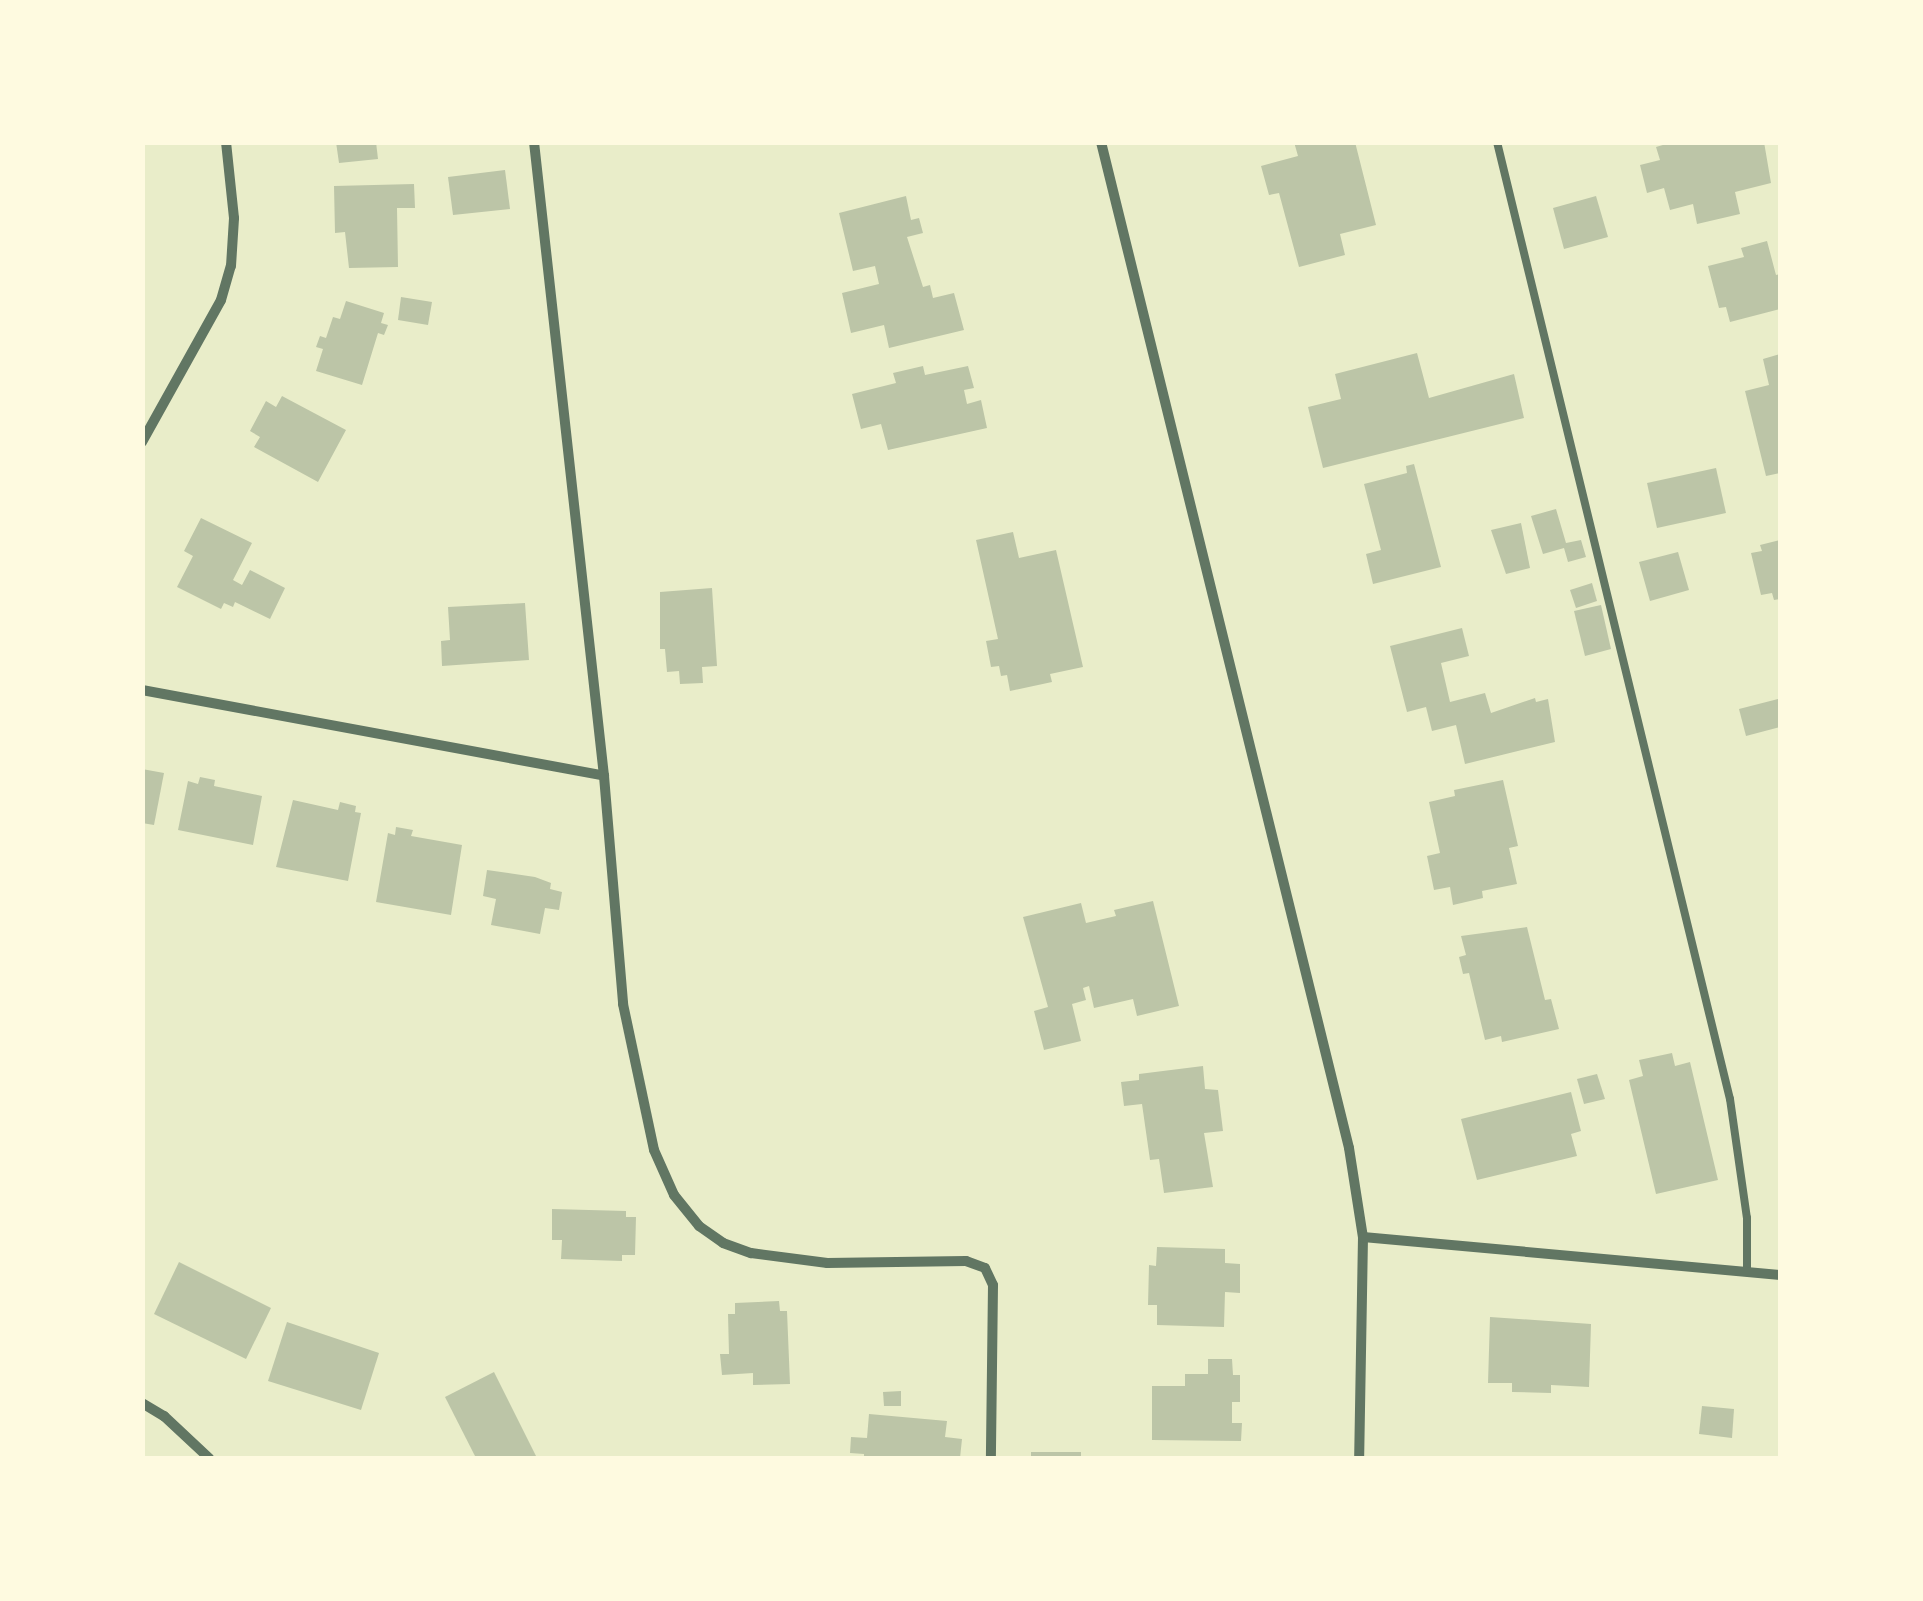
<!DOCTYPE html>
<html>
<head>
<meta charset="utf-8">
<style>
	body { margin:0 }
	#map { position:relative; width:1923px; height:1601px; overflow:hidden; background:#e9edc9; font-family:"Open Sans",sans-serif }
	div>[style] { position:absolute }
	.building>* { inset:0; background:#bcc5a7 }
	.service>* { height:8px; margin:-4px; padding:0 4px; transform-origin:4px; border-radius:4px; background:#617663 }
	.minor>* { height:10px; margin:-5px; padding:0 5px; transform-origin:5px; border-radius:5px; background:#617663 }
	span { translate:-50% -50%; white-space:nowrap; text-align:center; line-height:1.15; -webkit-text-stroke:10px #fefae0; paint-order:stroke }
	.frame { position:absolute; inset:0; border:145px solid #fefae0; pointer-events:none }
</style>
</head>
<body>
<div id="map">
	<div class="building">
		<div style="clip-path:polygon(336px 142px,376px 142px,378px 159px,339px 163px)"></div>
		<div style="clip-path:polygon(1294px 142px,1355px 142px,1376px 225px,1340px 234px,1345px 255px,1299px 267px,1279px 193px,1269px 195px,1261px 166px,1298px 156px)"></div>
		<div style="clip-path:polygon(1673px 142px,1764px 142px,1771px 183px,1735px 192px,1740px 214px,1697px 224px,1693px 204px,1670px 210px,1664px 188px,1647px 193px,1640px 165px,1660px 160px,1656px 147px)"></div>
		<div style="clip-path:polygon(505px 170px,510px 209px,453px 215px,448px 177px)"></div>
		<div style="clip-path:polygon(414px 184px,415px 208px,397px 208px,398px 267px,349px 268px,345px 232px,335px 233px,334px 186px)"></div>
		<div style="clip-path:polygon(906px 196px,911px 220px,919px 218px,923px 233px,907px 237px,923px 287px,930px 285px,933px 298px,954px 293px,964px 330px,889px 348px,884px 325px,851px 333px,842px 293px,879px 284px,875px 266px,853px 271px,839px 213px)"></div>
		<div style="clip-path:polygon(1596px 196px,1608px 237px,1564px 249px,1553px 208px)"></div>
		<div style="clip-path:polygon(1767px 241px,1776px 275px,1780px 274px,1780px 309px,1730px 322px,1726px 307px,1719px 308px,1708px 266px,1744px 257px,1741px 248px)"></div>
		<div style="clip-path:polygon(401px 297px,432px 302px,428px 325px,398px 320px)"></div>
		<div style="clip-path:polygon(346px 301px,384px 313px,381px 323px,388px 325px,384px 335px,378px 333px,362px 385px,316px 371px,323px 349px,316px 347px,320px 336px,326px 338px,333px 317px,340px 319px)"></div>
		<div style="clip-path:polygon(1417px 353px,1429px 398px,1514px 374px,1524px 418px,1323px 468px,1308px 407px,1341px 399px,1335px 374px)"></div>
		<div style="clip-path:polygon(1780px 354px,1780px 473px,1766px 476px,1745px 391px,1769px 385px,1763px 359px)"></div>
		<div style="clip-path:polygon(923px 366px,925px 375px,968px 366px,974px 388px,964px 390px,967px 404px,981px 400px,987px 428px,888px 450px,881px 424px,861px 429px,852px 394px,896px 383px,893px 373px)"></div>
		<div style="clip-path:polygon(282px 396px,346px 430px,318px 482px,254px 447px,260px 437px,250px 431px,266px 401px,276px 407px)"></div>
		<div style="clip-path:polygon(1414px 464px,1441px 567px,1373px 584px,1366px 554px,1381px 550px,1364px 484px,1407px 473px,1406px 466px)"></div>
		<div style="clip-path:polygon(1716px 468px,1726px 513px,1657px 528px,1647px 483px)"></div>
		<div style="clip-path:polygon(1556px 509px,1566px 543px,1581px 540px,1586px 557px,1568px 562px,1564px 548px,1543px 554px,1531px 516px)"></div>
		<div style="clip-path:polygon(201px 518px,252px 543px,233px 580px,242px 585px,250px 570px,285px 588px,270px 619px,235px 602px,233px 607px,224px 603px,221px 609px,177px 587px,193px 556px,184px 551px)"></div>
		<div style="clip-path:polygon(1521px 523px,1530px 568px,1506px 574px,1491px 530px)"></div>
		<div style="clip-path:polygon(1013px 532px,1019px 558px,1056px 550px,1083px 667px,1050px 674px,1052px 682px,1010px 691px,1007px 675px,1001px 676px,999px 666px,991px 667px,986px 641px,998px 639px,976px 540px)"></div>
		<div style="clip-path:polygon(1780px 540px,1780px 599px,1774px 600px,1772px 593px,1761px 595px,1751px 553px,1762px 551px,1760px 545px)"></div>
		<div style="clip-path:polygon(1678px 552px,1689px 590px,1650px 601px,1639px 562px)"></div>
		<div style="clip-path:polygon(1592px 583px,1597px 601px,1576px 608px,1570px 590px)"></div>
		<div style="clip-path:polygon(712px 588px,717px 666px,702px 667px,703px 683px,680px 684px,679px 671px,667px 672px,665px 649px,660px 649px,660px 592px)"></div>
		<div style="clip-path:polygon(525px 603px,529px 660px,442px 666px,441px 641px,450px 640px,448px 607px)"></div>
		<div style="clip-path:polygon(1601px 605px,1611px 649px,1585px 656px,1574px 611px)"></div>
		<div style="clip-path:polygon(1462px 628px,1469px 656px,1441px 663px,1450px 702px,1485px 693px,1491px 713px,1535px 698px,1536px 702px,1548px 699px,1555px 742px,1465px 764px,1456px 725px,1432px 731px,1426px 707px,1407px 712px,1390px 646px)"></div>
		<div style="clip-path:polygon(1778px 699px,1780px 727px,1746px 736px,1739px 709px)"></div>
		<div style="clip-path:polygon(142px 769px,164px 773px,154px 825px,142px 823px)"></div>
		<div style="clip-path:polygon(200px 777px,215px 780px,214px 786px,262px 796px,253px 845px,178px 830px,188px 781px,198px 784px)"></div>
		<div style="clip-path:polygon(1503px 780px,1518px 846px,1509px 848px,1517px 884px,1482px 891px,1483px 898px,1453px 905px,1450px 887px,1434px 890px,1427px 856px,1440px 853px,1429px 802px,1455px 796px,1454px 790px)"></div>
		<div style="clip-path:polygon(293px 800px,338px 810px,340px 802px,356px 806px,355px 812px,361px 813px,348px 881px,276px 867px)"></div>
		<div style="clip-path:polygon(396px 827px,413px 830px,411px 836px,462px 845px,451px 915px,376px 902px,388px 833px,395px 835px)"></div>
		<div style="clip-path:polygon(487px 870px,535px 877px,551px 883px,550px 889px,562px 892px,559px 910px,545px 908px,540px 934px,491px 925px,496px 899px,483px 896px)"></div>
		<div style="clip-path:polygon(1153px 901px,1179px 1006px,1137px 1016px,1133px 999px,1094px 1008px,1089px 986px,1083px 988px,1086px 1000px,1072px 1004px,1081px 1041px,1044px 1050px,1034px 1011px,1048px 1007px,1023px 917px,1081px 903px,1086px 923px,1116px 916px,1114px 910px)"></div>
		<div style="clip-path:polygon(1527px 927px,1545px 1000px,1551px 999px,1559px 1029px,1502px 1042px,1501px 1036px,1485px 1040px,1469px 973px,1463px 974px,1459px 957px,1466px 955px,1461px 936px)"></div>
		<div style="clip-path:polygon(1672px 1053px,1675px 1066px,1690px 1062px,1718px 1180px,1656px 1194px,1629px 1080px,1643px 1076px,1639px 1060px)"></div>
		<div style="clip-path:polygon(1203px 1066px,1205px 1089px,1218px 1090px,1223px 1131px,1204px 1133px,1213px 1187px,1164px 1193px,1159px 1159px,1150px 1160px,1142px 1104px,1124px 1106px,1121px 1082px,1139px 1080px,1139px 1074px)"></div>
		<div style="clip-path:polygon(1597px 1074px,1605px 1099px,1584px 1104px,1577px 1079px)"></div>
		<div style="clip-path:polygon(1571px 1092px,1581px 1131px,1571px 1134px,1577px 1156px,1477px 1180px,1461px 1119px)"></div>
		<div style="clip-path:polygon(552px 1209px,626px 1211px,626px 1217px,636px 1217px,635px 1255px,622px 1255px,622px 1261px,561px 1259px,562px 1240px,552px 1240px)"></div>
		<div style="clip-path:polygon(1157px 1247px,1225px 1249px,1225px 1263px,1240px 1264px,1240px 1293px,1225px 1292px,1224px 1327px,1157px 1325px,1157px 1305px,1148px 1305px,1149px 1265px,1156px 1266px)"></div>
		<div style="clip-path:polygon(179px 1262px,271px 1308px,246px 1359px,154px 1314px)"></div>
		<div style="clip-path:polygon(779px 1301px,780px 1311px,787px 1311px,790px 1384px,753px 1385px,753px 1373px,722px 1375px,720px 1354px,729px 1354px,728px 1314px,735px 1314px,735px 1303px)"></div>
		<div style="clip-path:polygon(1490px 1317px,1591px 1324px,1589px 1387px,1551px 1385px,1551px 1393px,1512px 1392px,1512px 1383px,1488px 1383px)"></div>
		<div style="clip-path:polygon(287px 1322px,379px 1353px,361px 1410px,268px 1381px)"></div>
		<div style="clip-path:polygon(1208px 1359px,1232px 1359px,1233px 1375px,1240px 1375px,1240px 1402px,1232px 1402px,1232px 1423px,1242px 1423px,1241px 1441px,1152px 1440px,1152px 1386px,1185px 1386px,1185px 1374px,1208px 1374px)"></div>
		<div style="clip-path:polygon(494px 1372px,537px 1458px,476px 1458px,445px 1397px)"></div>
		<div style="clip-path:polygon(901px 1391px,901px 1406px,884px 1406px,883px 1392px)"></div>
		<div style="clip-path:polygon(1702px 1406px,1734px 1409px,1732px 1438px,1699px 1434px)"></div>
		<div style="clip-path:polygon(869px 1414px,947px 1421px,945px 1437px,962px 1439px,960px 1458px,864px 1458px,864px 1454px,850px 1453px,851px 1437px,867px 1438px)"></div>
		<div style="clip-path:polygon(1031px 1452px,1081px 1452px,1081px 1458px,1031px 1458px)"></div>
	</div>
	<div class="service">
		<div style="left:1497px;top:142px;width:985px;rotate:76.32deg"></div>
		<div style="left:1730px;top:1099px;width:120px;rotate:81.9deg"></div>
		<div style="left:1747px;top:1218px;width:54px;rotate:90deg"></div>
	</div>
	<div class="minor">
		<div style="left:534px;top:142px;width:638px;rotate:83.7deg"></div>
		<div style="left:604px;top:776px;width:229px;rotate:85.2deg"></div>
		<div style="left:623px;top:1004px;width:149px;rotate:78deg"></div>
		<div style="left:654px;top:1150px;width:49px;rotate:66deg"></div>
		<div style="left:674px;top:1195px;width:40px;rotate:51deg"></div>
		<div style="left:699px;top:1226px;width:29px;rotate:35deg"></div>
		<div style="left:723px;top:1243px;width:30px;rotate:20deg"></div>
		<div style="left:751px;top:1253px;width:77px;rotate:7.5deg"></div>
		<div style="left:827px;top:1263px;width:139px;rotate:-0.8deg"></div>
		<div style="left:966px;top:1261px;width:20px;rotate:20deg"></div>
		<div style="left:985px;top:1268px;width:19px;rotate:65deg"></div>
		<div style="left:993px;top:1285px;width:173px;rotate:90.7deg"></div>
		<div style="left:1101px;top:142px;width:1036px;rotate:76.15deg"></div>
		<div style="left:1349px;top:1148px;width:90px;rotate:81.1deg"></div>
		<div style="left:1363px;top:1237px;width:221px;rotate:91deg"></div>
		<div style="left:142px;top:442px;width:162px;rotate:-60.9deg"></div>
		<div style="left:221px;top:300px;width:35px;rotate:-74deg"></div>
		<div style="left:231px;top:266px;width:48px;rotate:-86.4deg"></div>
		<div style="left:234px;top:218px;width:76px;rotate:-96deg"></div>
		<div style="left:142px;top:690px;width:470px;rotate:10.5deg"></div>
		<div style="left:1363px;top:1237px;width:419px;rotate:5.2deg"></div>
		<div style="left:142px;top:1403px;width:26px;rotate:31deg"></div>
		<div style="left:164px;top:1416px;width:62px;rotate:43deg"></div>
	</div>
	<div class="frame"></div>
</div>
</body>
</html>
